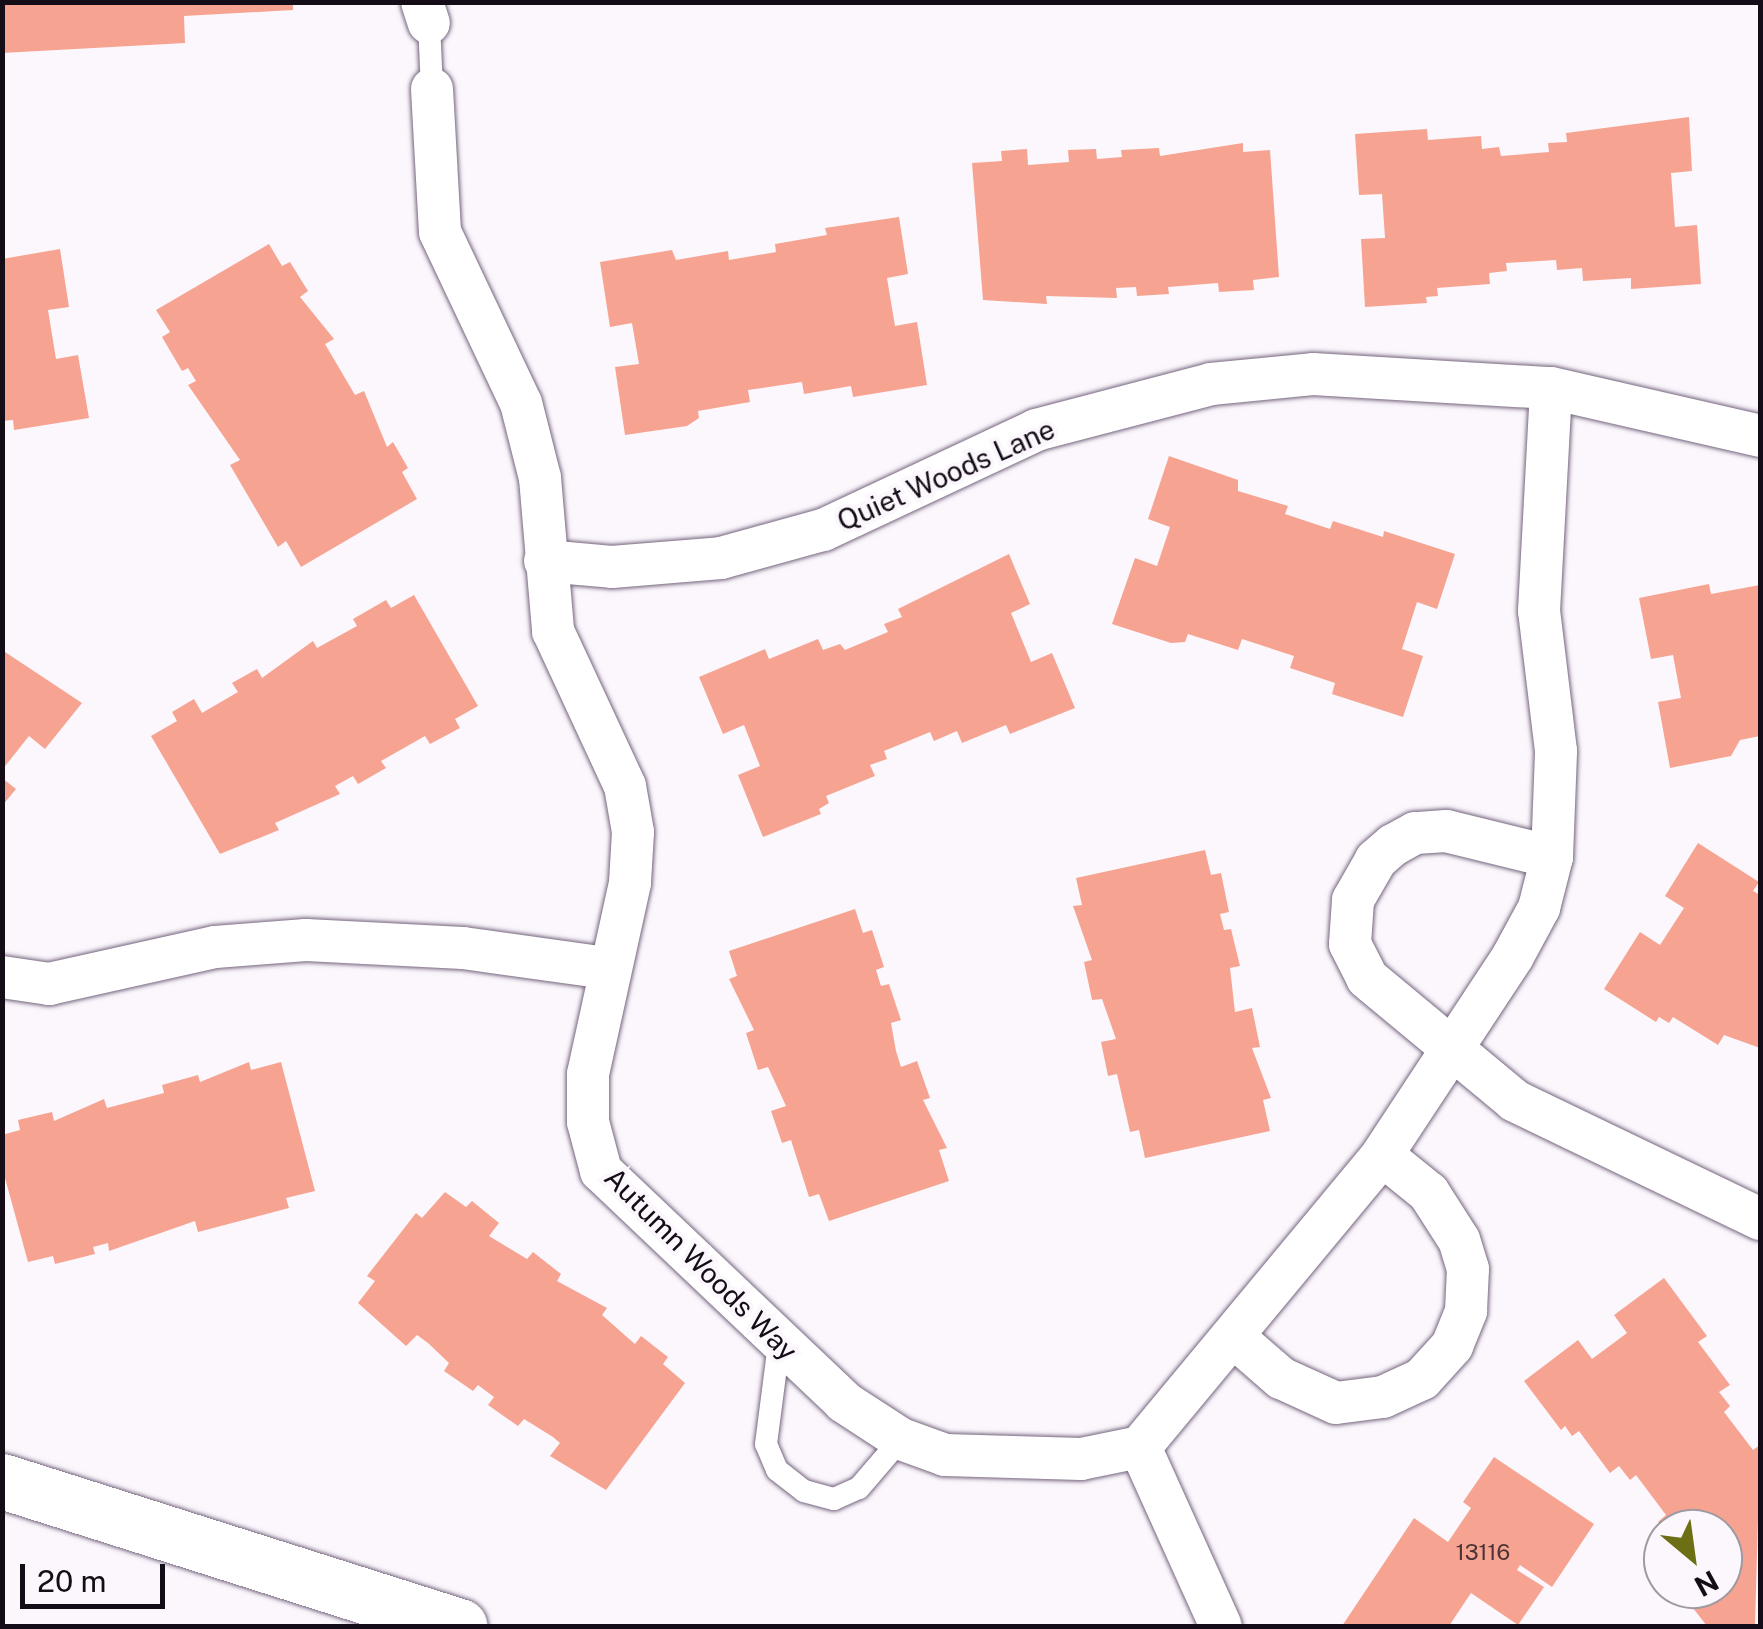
<!DOCTYPE html>
<html>
<head>
<meta charset="utf-8">
<style>
	body { margin:0 }
	#map { position:relative; width:1763px; height:1629px; overflow:hidden; background:#fbf7fd; font-family:"Public Sans",sans-serif }
	div>[style] { position:absolute }
	.building>* { inset:0; background:#f6a491 }
	.roads { filter:drop-shadow(0 0 2px #76657e) drop-shadow(0 0 2px #76657e) }
	.lane>* { height:22px; margin:-11px; padding:0 11px; transform-origin:11px; border-radius:11px; background:#fff }
	.street>* { height:42px; margin:-21px; padding:0 21px; transform-origin:21px; border-radius:21px; background:#fff }
	.secondary>* { height:55px; margin:-27.5px; padding:0 27.5px; transform-origin:27.5px; border-radius:27.5px; background:#fff }
	span { translate:-50% -50%; white-space:nowrap; text-align:center; line-height:1.15; -webkit-text-stroke:8px #fbf7fd; paint-order:stroke }
	.number-label { font-size:22px; color:#4c3336 }
	.number-label span { -webkit-text-stroke-width:0 }
	.street-label { font-size:28px; color:#140d17 }
	.frame { position:absolute; inset:0; border:5px solid #140d17; pointer-events:none }
	.north { position:absolute; left:1643px; top:1509px; width:100px; height:100px; box-sizing:border-box; background:#fbf7fd; border:2px solid #9f99a1; border-radius:50%; rotate:151deg; font-size:28px; font-weight:700; line-height:40px; text-align:center; color:#140d17 }
	.north::after { content:''; display:block; margin:auto; width:35px; height:45px; background:#6c6f13; clip-path:polygon(50% 0,100% 100%,50% 72%,0 100%) }
	.scale { position:absolute; left:20px; top:1564px; width:145px; height:45px; box-sizing:border-box; border:5px solid #140d17; border-top:0; padding-left:12px; font-size:30px; line-height:35px; white-space:nowrap; color:#140d17; -webkit-text-stroke:8px #fbf7fd; paint-order:stroke }
</style>
</head>
<body>
<div id="map">
	<div class="building">
		<div style="clip-path:polygon(2px 2px,293px 2px,293px 10px,184px 16px,185px 43px,2px 53px)"></div>
		<div style="clip-path:polygon(1689px 117px,1692px 171px,1671px 173px,1675px 227px,1697px 225px,1701px 284px,1631px 289px,1631px 278px,1583px 281px,1582px 268px,1557px 270px,1556px 260px,1506px 263px,1507px 271px,1489px 273px,1490px 284px,1437px 288px,1438px 296px,1426px 297px,1427px 303px,1365px 307px,1361px 239px,1385px 238px,1382px 194px,1359px 195px,1355px 134px,1427px 129px,1428px 140px,1481px 136px,1482px 149px,1499px 147px,1501px 156px,1549px 152px,1548px 143px,1567px 142px,1566px 133px)"></div>
		<div style="clip-path:polygon(1243px 143px,1243px 152px,1270px 150px,1279px 277px,1253px 280px,1254px 290px,1219px 292px,1218px 283px,1168px 287px,1169px 294px,1137px 296px,1136px 287px,1116px 288px,1117px 298px,1046px 296px,1047px 304px,983px 300px,972px 163px,1002px 161px,1001px 151px,1027px 149px,1028px 165px,1069px 162px,1068px 150px,1096px 149px,1097px 159px,1122px 157px,1121px 150px,1159px 148px,1160px 156px)"></div>
		<div style="clip-path:polygon(899px 217px,908px 274px,887px 278px,895px 326px,917px 322px,927px 385px,853px 397px,851px 386px,804px 394px,802px 382px,748px 390px,750px 402px,698px 411px,699px 418px,687px 426px,625px 435px,615px 367px,639px 364px,632px 323px,610px 327px,600px 262px,672px 250px,676px 260px,728px 251px,729px 260px,776px 252px,775px 244px,827px 235px,825px 228px)"></div>
		<div style="clip-path:polygon(269px 244px,282px 266px,290px 262px,308px 291px,300px 297px,334px 339px,325px 344px,355px 395px,364px 391px,387px 447px,393px 442px,408px 468px,402px 472px,417px 499px,301px 567px,286px 541px,278px 547px,230px 465px,240px 460px,188px 385px,196px 381px,188px 368px,182px 371px,162px 337px,170px 332px,156px 310px)"></div>
		<div style="clip-path:polygon(60px 249px,69px 307px,48px 310px,56px 359px,78px 355px,89px 418px,14px 430px,13px 420px,2px 421px,2px 259px)"></div>
		<div style="clip-path:polygon(1169px 456px,1238px 480px,1238px 491px,1288px 506px,1285px 514px,1330px 529px,1333px 521px,1383px 537px,1384px 531px,1455px 554px,1437px 609px,1417px 602px,1402px 649px,1423px 656px,1403px 717px,1332px 694px,1335px 683px,1290px 668px,1294px 656px,1242px 639px,1238px 650px,1188px 634px,1185px 642px,1171px 643px,1112px 624px,1135px 558px,1157px 566px,1170px 527px,1148px 519px)"></div>
		<div style="clip-path:polygon(1009px 554px,1030px 604px,1011px 613px,1031px 662px,1052px 653px,1075px 708px,1010px 734px,1006px 725px,962px 743px,957px 731px,934px 741px,930px 732px,884px 751px,887px 759px,870px 765px,875px 776px,826px 796px,829px 803px,819px 809px,821px 814px,763px 837px,738px 775px,760px 766px,744px 725px,723px 734px,699px 677px,765px 649px,769px 659px,818px 639px,823px 650px,840px 644px,845px 650px,888px 632px,884px 624px,902px 617px,898px 609px)"></div>
		<div style="clip-path:polygon(1709px 584px,1711px 594px,1760px 585px,1760px 736px,1740px 740px,1731px 756px,1670px 768px,1658px 702px,1681px 698px,1673px 655px,1651px 659px,1639px 598px)"></div>
		<div style="clip-path:polygon(414px 595px,478px 706px,455px 719px,460px 728px,430px 744px,425px 736px,381px 761px,386px 768px,358px 784px,353px 776px,335px 786px,340px 794px,275px 823px,279px 830px,220px 854px,151px 736px,177px 721px,172px 712px,194px 699px,202px 713px,238px 692px,232px 683px,257px 669px,262px 678px,313px 641px,317px 648px,357px 626px,353px 619px,386px 600px,391px 608px)"></div>
		<div style="clip-path:polygon(2px 650px,82px 703px,45px 749px,29px 736px,2px 770px)"></div>
		<div style="clip-path:polygon(2px 778px,16px 789px,2px 806px)"></div>
		<div style="clip-path:polygon(1698px 843px,1759px 882px,1753px 891px,1760px 895px,1760px 1048px,1724px 1035px,1718px 1045px,1673px 1017px,1669px 1023px,1659px 1017px,1656px 1022px,1604px 989px,1640px 932px,1660px 945px,1684px 908px,1665px 896px)"></div>
		<div style="clip-path:polygon(1205px 850px,1211px 875px,1221px 873px,1229px 912px,1220px 914px,1224px 930px,1231px 929px,1240px 966px,1230px 968px,1235px 1012px,1252px 1008px,1260px 1047px,1252px 1048px,1271px 1098px,1263px 1100px,1270px 1131px,1145px 1158px,1139px 1130px,1130px 1132px,1117px 1074px,1108px 1076px,1101px 1042px,1116px 1039px,1102px 999px,1092px 1000px,1084px 962px,1092px 960px,1073px 906px,1082px 905px,1076px 878px)"></div>
		<div style="clip-path:polygon(855px 909px,863px 933px,872px 930px,884px 967px,876px 970px,881px 986px,889px 984px,901px 1020px,891px 1023px,896px 1051px,901px 1067px,917px 1061px,930px 1098px,923px 1100px,947px 1148px,939px 1150px,949px 1181px,829px 1221px,819px 1194px,809px 1197px,791px 1140px,782px 1143px,771px 1111px,786px 1106px,768px 1067px,758px 1070px,746px 1033px,754px 1030px,729px 979px,737px 976px,729px 951px)"></div>
		<div style="clip-path:polygon(249px 1062px,251px 1070px,281px 1062px,315px 1191px,286px 1198px,289px 1208px,198px 1232px,195px 1221px,109px 1251px,108px 1243px,93px 1247px,95px 1254px,55px 1264px,53px 1256px,28px 1262px,2px 1167px,2px 1135px,20px 1130px,18px 1120px,52px 1112px,54px 1121px,104px 1099px,107px 1108px,164px 1093px,162px 1085px,198px 1075px,200px 1082px)"></div>
		<div style="clip-path:polygon(445px 1192px,466px 1207px,472px 1201px,499px 1223px,489px 1236px,527px 1259px,533px 1252px,561px 1274px,557px 1281px,607px 1308px,602px 1315px,628px 1338px,635px 1344px,641px 1336px,668px 1357px,663px 1364px,685px 1383px,606px 1490px,550px 1456px,560px 1443px,553px 1437px,524px 1419px,518px 1426px,488px 1405px,494px 1397px,478px 1385px,473px 1391px,444px 1371px,449px 1363px,428px 1343px,417px 1335px,406px 1346px,358px 1303px,375px 1281px,367px 1276px,416px 1213px,422px 1218px)"></div>
		<div style="clip-path:polygon(1664px 1278px,1707px 1336px,1698px 1342px,1730px 1385px,1719px 1392px,1730px 1406px,1724px 1412px,1753px 1450px,1760px 1445px,1755px 1626px,1707px 1626px,1682px 1594px,1723px 1589px,1723px 1529px,1664px 1529px,1658px 1522px,1666px 1515px,1636px 1475px,1630px 1480px,1619px 1466px,1610px 1473px,1579px 1431px,1572px 1436px,1565px 1426px,1561px 1430px,1524px 1381px,1578px 1340px,1592px 1359px,1627px 1333px,1614px 1315px)"></div>
		<div style="clip-path:polygon(1494px 1457px,1594px 1524px,1552px 1587px,1520px 1565px,1517px 1570px,1544px 1587px,1518px 1625px,1471px 1593px,1449px 1626px,1342px 1626px,1414px 1518px,1448px 1542px,1471px 1508px,1463px 1502px)"></div>
	</div>
	<div class="roads">
		<div class="lane">
			<div style="left:429px;top:23px;width:66px;rotate:87.4deg"></div>
			<div style="left:779px;top:1344px;width:101px;rotate:97.4deg"></div>
			<div style="left:766px;top:1444px;width:28px;rotate:67deg"></div>
			<div style="left:777px;top:1470px;width:34px;rotate:38deg"></div>
			<div style="left:804px;top:1491px;width:31px;rotate:15deg"></div>
			<div style="left:834px;top:1499px;width:27px;rotate:-24deg"></div>
			<div style="left:859px;top:1488px;width:65px;rotate:-49.4deg"></div>
		</div>
		<div class="street">
			<div style="left:422px;top:2px;width:22px;rotate:72deg"></div>
			<div style="left:432px;top:89px;width:143px;rotate:86.8deg"></div>
			<div style="left:440px;top:232px;width:189px;rotate:64.7deg"></div>
			<div style="left:521px;top:403px;width:77px;rotate:75.8deg"></div>
			<div style="left:540px;top:478px;width:154px;rotate:85.1deg"></div>
			<div style="left:553px;top:631px;width:171px;rotate:65.1deg"></div>
			<div style="left:625px;top:786px;width:47px;rotate:80.1deg"></div>
			<div style="left:633px;top:832px;width:51px;rotate:93.4deg"></div>
			<div style="left:630px;top:883px;width:196px;rotate:102.4deg"></div>
			<div style="left:588px;top:1074px;width:48px;rotate:90deg"></div>
			<div style="left:588px;top:1122px;width:51px;rotate:75.1deg"></div>
			<div style="left:601px;top:1171px;width:335px;rotate:43.5deg"></div>
			<div style="left:844px;top:1402px;width:68px;rotate:33deg"></div>
			<div style="left:901px;top:1439px;width:47px;rotate:20deg"></div>
			<div style="left:945px;top:1455px;width:136px;rotate:1.7deg"></div>
			<div style="left:1081px;top:1459px;width:60px;rotate:-11.5deg"></div>
			<div style="left:1140px;top:1447px;width:379px;rotate:-50.3deg"></div>
			<div style="left:1382px;top:1155px;width:238px;rotate:-56.6deg"></div>
			<div style="left:1513px;top:956px;width:55px;rotate:-61.6deg"></div>
			<div style="left:1539px;top:908px;width:53px;rotate:-75.7deg"></div>
			<div style="left:1552px;top:857px;width:106px;rotate:-87.8deg"></div>
			<div style="left:1556px;top:751px;width:141px;rotate:-96.9deg"></div>
			<div style="left:1539px;top:611px;width:223px;rotate:-86.9deg"></div>
			<div style="left:545px;top:561px;width:67px;rotate:5.1deg"></div>
			<div style="left:612px;top:567px;width:109px;rotate:-4.7deg"></div>
			<div style="left:721px;top:558px;width:106px;rotate:-15.4deg"></div>
			<div style="left:823px;top:530px;width:235px;rotate:-25.1deg"></div>
			<div style="left:1036px;top:430px;width:181px;rotate:-14.7deg"></div>
			<div style="left:1211px;top:384px;width:102px;rotate:-5.6deg"></div>
			<div style="left:1313px;top:374px;width:238px;rotate:3.4deg"></div>
			<div style="left:1551px;top:388px;width:214px;rotate:12.9deg"></div>
			<div style="left:1552px;top:857px;width:109px;rotate:-166.2deg"></div>
			<div style="left:1446px;top:831px;width:31px;rotate:176deg"></div>
			<div style="left:1415px;top:833px;width:25px;rotate:151deg"></div>
			<div style="left:1393px;top:845px;width:23px;rotate:139deg"></div>
			<div style="left:1376px;top:860px;width:46px;rotate:119.9deg"></div>
			<div style="left:1353px;top:900px;width:44px;rotate:93.9deg"></div>
			<div style="left:1350px;top:944px;width:38px;rotate:63deg"></div>
			<div style="left:1367px;top:978px;width:192px;rotate:39.7deg"></div>
			<div style="left:1515px;top:1101px;width:272px;rotate:25.7deg"></div>
			<div style="left:2px;top:977px;width:48px;rotate:8.5deg"></div>
			<div style="left:49px;top:984px;width:170px;rotate:-12.6deg"></div>
			<div style="left:215px;top:947px;width:91px;rotate:-4.4deg"></div>
			<div style="left:306px;top:940px;width:157px;rotate:2.9deg"></div>
			<div style="left:463px;top:948px;width:145px;rotate:7.9deg"></div>
			<div style="left:1236px;top:1339px;width:60px;rotate:40.9deg"></div>
			<div style="left:1281px;top:1378px;width:60px;rotate:24.4deg"></div>
			<div style="left:1336px;top:1403px;width:47px;rotate:-7.3deg"></div>
			<div style="left:1383px;top:1397px;width:43px;rotate:-24.8deg"></div>
			<div style="left:1422px;top:1379px;width:45px;rotate:-47.7deg"></div>
			<div style="left:1452px;top:1346px;width:38px;rotate:-68deg"></div>
			<div style="left:1466px;top:1311px;width:42px;rotate:-87.3deg"></div>
			<div style="left:1468px;top:1269px;width:30px;rotate:-107deg"></div>
			<div style="left:1459px;top:1240px;width:56px;rotate:-122.6deg"></div>
			<div style="left:1429px;top:1193px;width:60px;rotate:-141deg"></div>
			<div style="left:1140px;top:1447px;width:196px;rotate:65.7deg"></div>
		</div>
		<div class="secondary">
			<div style="left:2px;top:1481px;width:480px;rotate:17.6deg"></div>
		</div>
	</div>
	<div class="number-label">
		<span style="left:1483px;top:1553px">13116</span>
	</div>
	<div class="street-label">
		<span style="left:946px;top:475px;rotate:-24deg">Quiet Woods Lane</span>
		<span style="left:701px;top:1264px;rotate:45deg">Autumn Woods Way</span>
	</div>
	<div class="frame"></div>
	<div class="north">N</div>
	<div class="scale">20 m</div>
</div>
</body>
</html>
